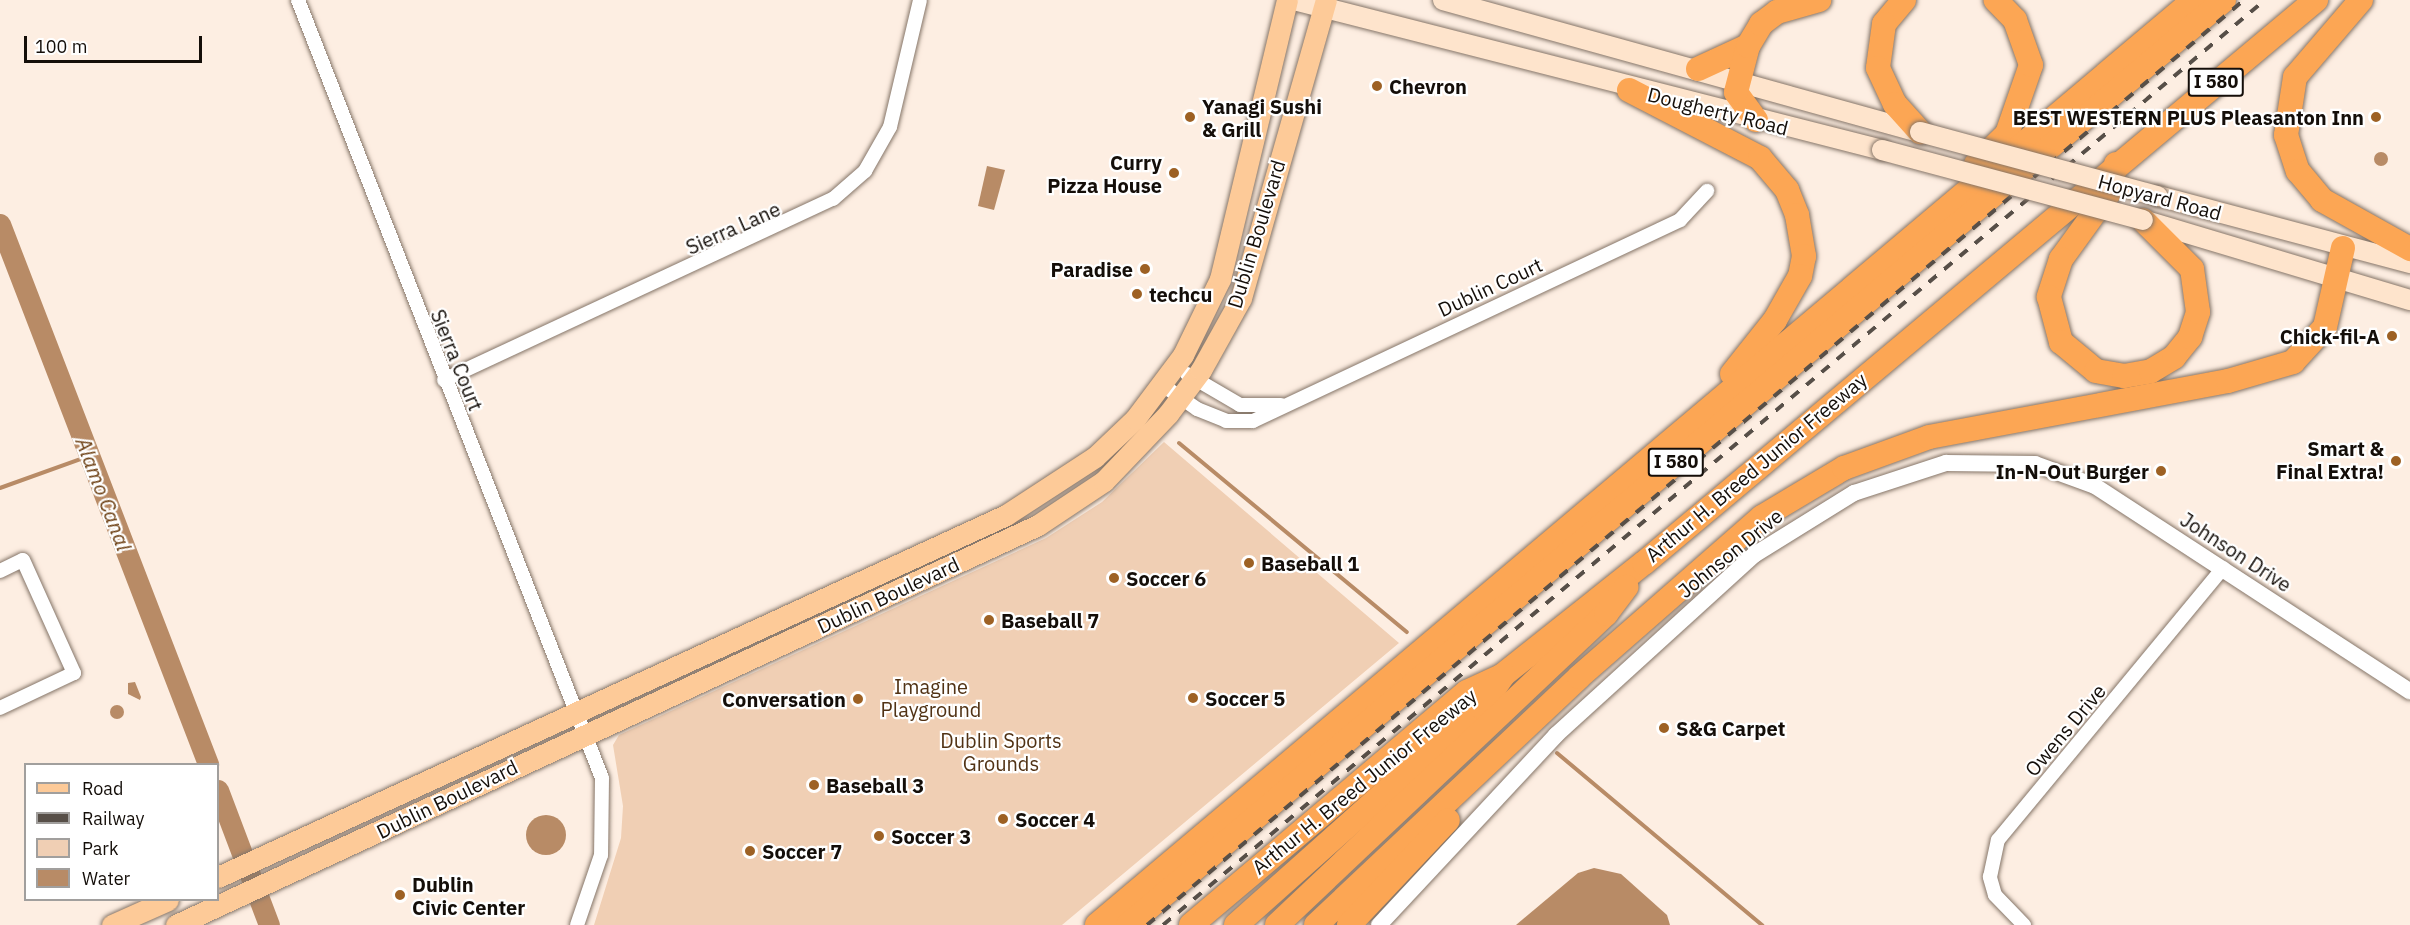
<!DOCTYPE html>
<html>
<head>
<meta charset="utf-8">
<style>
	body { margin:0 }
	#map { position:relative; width:2410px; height:925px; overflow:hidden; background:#fdeee2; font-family:"IBM Plex Sans",sans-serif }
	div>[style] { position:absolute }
	.green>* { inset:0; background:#f0cfb4 }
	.water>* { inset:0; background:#b88b66 }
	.round { border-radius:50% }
	.stream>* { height:4px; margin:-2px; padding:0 2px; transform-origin:2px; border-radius:2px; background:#b88b66 }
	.river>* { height:21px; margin:-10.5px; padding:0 10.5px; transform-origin:10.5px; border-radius:10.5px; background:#b88b66 }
	.roads { filter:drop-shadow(0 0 2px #857568) drop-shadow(0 0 2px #857568) }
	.minor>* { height:14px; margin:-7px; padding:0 7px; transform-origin:7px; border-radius:7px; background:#fff }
	.tertiary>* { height:16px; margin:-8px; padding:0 8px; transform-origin:8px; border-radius:8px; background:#fff }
	.secondary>* { height:20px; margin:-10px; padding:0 10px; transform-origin:10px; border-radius:10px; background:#fee4cc }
	.primary>* { height:21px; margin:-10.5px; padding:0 10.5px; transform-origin:10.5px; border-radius:10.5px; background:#fdca98 }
	.motorway>* { height:24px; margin:-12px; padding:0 12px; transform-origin:12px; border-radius:12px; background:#fca654 }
	.rail>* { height:4px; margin-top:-2px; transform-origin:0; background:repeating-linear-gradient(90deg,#574f48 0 10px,transparent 0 20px) }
	.bridges { filter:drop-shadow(0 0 2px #857568) drop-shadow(0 0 2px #857568) }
	.secondary-bridge>* { height:20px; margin:-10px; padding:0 10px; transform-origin:10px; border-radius:10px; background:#fee4cc }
	.dots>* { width:16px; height:16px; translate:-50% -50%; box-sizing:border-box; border:3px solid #fff; border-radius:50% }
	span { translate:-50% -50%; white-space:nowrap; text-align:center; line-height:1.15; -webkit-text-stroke:4.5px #fff; paint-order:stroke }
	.shield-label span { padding:2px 4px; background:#fff; border:2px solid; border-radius:4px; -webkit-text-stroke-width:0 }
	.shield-label { font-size:18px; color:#140e09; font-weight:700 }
	.poi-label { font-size:20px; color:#140e09; font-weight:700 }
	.left { translate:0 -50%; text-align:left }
	.right { translate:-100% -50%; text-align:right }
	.street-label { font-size:20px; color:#140e09 }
	.park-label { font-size:20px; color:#513214 }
	.water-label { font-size:21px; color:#6d4014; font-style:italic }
	.legend { position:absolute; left:24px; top:763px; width:195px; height:138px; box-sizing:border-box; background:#fff; border:2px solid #a19f9d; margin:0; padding:8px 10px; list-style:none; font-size:18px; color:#140e09 }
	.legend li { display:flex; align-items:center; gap:12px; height:30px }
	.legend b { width:30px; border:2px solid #a19f9d }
	.scale { position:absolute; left:24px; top:36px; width:178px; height:27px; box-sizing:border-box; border:3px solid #140e09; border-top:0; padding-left:8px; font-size:18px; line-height:21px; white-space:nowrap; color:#140e09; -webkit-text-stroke:4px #fff; paint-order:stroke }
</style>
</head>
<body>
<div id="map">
	<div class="green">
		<div style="clip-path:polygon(1164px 442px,1399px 643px,1062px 925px,594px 925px,621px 838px,623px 806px,613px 745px,619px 735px,1046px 538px,1102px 502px)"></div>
	</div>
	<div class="water">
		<div class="round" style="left:2374px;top:152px;width:14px;height:14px"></div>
		<div style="clip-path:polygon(987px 166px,1005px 170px,994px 210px,978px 206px)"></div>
		<div style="clip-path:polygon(135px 682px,141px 697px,140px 700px,128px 694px,128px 683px)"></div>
		<div class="round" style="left:110px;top:705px;width:14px;height:14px"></div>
		<div class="round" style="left:526px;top:815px;width:40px;height:40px"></div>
		<div style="clip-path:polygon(1594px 868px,1621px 874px,1667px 915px,1670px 925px,1516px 925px,1578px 873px)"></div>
	</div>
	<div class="stream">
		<div style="left:1179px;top:443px;width:296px;rotate:39.7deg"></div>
		<div style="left:0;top:488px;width:95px;rotate:-19.8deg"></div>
		<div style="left:1557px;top:753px;width:268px;rotate:40deg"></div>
	</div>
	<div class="river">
		<div style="left:0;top:224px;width:579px;rotate:68.93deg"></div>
		<div style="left:218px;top:790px;width:144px;rotate:69.3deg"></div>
	</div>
	<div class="roads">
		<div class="minor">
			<div style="left:298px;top:0;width:835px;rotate:68.66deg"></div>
			<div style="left:602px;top:778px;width:77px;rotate:90.7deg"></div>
			<div style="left:601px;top:855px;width:74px;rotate:108.9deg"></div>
			<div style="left:1187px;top:374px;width:61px;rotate:30.3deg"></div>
			<div style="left:1240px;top:405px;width:41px"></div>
			<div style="left:444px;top:380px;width:429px;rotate:-25deg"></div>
			<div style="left:833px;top:199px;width:43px;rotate:-41.2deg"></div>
			<div style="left:865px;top:171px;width:51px;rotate:-60.4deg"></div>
			<div style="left:890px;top:127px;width:130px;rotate:-76.7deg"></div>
			<div style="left:1161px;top:384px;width:44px;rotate:34.8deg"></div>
			<div style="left:1197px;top:409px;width:31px;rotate:22deg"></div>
			<div style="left:1226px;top:421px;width:27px"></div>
			<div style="left:1253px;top:421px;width:472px;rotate:-25.2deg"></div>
			<div style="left:1680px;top:220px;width:40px;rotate:-47deg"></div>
			<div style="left:0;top:571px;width:25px;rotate:-26deg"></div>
			<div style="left:23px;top:560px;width:124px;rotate:65.7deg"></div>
			<div style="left:74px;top:673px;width:82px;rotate:154.7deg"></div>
			<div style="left:2024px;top:925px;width:42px;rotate:-134deg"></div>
			<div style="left:1995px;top:895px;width:19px;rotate:-106deg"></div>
			<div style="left:1990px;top:877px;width:38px;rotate:-78deg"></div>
			<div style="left:1998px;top:840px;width:353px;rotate:-50.4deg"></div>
		</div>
		<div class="tertiary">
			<div style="left:1379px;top:925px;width:260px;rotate:-47deg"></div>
			<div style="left:1556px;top:735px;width:268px;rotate:-42.3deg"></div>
			<div style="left:1754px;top:555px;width:118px;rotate:-31.8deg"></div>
			<div style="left:1854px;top:493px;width:97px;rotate:-18.1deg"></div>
			<div style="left:1946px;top:463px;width:89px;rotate:0.6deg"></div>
			<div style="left:2035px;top:464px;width:64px;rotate:20.1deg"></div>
			<div style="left:2095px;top:486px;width:376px;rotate:33.1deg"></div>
		</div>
		<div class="secondary">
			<div style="left:1294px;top:0;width:607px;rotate:14.31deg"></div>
			<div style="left:1443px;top:0;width:495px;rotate:15.5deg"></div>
			<div style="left:2158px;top:196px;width:261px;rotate:14.9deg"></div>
			<div style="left:2143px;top:220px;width:279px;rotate:16.7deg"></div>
		</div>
		<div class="primary">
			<div style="left:218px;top:877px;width:867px;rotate:-24.67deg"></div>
			<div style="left:1006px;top:515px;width:106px;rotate:-33.1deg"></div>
			<div style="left:1095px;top:457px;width:55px;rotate:-43.5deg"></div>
			<div style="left:1135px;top:419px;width:80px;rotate:-53.1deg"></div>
			<div style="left:1183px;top:355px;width:85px;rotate:-64deg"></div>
			<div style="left:1220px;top:279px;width:287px;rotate:-76.5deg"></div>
			<div style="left:112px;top:925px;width:61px;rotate:-24.1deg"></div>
			<div style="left:176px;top:925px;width:950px;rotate:-24.89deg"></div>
			<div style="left:1038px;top:525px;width:79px;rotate:-33.7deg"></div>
			<div style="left:1104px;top:481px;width:93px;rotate:-46.3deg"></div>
			<div style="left:1168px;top:414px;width:55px;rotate:-53.1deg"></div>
			<div style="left:1201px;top:370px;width:82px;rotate:-60.9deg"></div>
			<div style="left:1241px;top:298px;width:310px;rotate:-74.1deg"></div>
		</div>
		<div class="motorway">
			<div style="left:1904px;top:0;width:31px;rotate:130deg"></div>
			<div style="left:1884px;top:24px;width:44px;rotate:97.8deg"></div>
			<div style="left:1878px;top:68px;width:40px;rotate:65deg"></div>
			<div style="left:1895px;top:104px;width:38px;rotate:48deg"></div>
			<div style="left:2361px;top:0;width:101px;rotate:130.6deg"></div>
			<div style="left:2295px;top:77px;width:59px;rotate:98.8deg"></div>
			<div style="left:2286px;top:135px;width:38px;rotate:72deg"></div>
			<div style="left:2298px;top:171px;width:38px;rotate:50deg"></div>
			<div style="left:2322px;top:200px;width:101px;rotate:29.1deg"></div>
			<div style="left:1698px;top:69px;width:55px;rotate:-24.7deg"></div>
			<div style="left:1629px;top:90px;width:148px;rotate:27.4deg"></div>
			<div style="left:1760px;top:158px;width:42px;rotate:49.8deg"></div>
			<div style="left:1787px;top:190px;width:27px;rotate:68deg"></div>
			<div style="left:1797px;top:215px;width:42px;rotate:80.3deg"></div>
			<div style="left:1804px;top:256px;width:20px;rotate:101deg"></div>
			<div style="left:1800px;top:276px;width:51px;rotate:119.6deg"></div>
			<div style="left:1775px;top:320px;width:69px;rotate:128.5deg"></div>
			<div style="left:1756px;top:120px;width:34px;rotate:-126deg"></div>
			<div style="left:1736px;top:92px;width:48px;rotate:-75.4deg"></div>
			<div style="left:1748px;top:46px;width:26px;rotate:-59deg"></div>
			<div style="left:1761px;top:24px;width:20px;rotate:-37deg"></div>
			<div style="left:1777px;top:12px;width:44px;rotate:-15.9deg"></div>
			<div style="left:1976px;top:164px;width:43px;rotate:-44.1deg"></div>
			<div style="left:2007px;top:134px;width:73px;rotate:-70.8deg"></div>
			<div style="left:2031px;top:65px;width:48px;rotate:-109.6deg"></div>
			<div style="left:2015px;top:20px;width:28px;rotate:-134deg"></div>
			<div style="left:2116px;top:164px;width:30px;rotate:104deg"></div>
			<div style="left:2109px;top:193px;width:82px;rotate:126deg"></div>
			<div style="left:2061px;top:259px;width:40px;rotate:108deg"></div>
			<div style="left:2049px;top:297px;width:47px;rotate:75.1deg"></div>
			<div style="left:2061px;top:342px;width:45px;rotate:39.6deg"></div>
			<div style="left:2096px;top:371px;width:28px;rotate:10deg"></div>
			<div style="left:2124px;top:376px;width:27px;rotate:-10deg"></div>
			<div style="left:2151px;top:371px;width:27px;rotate:-31deg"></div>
			<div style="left:2174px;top:357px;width:26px;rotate:-51deg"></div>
			<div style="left:2190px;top:337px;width:26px;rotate:-72deg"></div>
			<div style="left:2198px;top:312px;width:43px;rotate:-97.9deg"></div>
			<div style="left:2192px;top:269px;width:69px;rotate:-135deg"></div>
			<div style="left:1097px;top:925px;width:1435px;rotate:-40.14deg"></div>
			<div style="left:1128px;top:925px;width:1434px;rotate:-40.16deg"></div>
			<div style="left:1191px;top:925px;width:361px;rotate:-40.2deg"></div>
			<div style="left:1467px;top:692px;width:40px;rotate:-25deg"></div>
			<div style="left:1503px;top:675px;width:180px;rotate:-38.5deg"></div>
			<div style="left:1644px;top:563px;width:877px;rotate:-39.96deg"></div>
			<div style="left:1236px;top:925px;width:328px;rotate:-41.7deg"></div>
			<div style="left:1481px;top:707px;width:39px;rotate:-55deg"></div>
			<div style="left:1277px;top:925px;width:453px;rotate:-43.4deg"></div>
			<div style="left:1606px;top:614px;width:34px;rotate:-53deg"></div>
			<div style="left:1316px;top:925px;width:361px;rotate:-43.3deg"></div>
			<div style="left:1579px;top:677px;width:243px;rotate:-41.2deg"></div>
			<div style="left:1762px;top:517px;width:96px;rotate:-30.9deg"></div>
			<div style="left:1844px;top:468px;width:90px;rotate:-20deg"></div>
			<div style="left:1929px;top:437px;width:304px;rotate:-10.6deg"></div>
			<div style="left:2228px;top:381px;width:68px;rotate:-16.3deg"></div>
			<div style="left:2293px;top:362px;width:47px;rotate:-47.6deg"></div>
			<div style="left:2325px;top:327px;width:81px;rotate:-77.2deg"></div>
			<div style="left:1349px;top:925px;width:144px;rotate:-46.7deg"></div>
		</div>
	</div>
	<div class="rail">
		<div style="left:1147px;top:925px;width:1435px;rotate:-40.14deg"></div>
		<div style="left:1163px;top:925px;width:1439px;rotate:-40.01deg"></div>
	</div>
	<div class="bridges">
		<div class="secondary-bridge">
			<div style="left:1920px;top:132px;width:246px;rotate:15.1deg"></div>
			<div style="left:1882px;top:150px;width:270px;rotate:15deg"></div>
		</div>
	</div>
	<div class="dots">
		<div style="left:1377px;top:86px;background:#9d6124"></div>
		<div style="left:1190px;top:117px;background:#9d6124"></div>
		<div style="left:2376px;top:117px;background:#9d6124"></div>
		<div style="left:1174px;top:173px;background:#9d6124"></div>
		<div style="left:1145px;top:269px;background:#9d6124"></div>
		<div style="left:1137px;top:294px;background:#9d6124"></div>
		<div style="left:2392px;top:336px;background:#9d6124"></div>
		<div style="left:2396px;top:461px;background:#9d6124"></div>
		<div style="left:2161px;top:471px;background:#9d6124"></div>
		<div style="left:1249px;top:563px;background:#9d6124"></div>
		<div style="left:1114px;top:578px;background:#9d6124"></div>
		<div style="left:989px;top:620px;background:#9d6124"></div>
		<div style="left:1193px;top:698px;background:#9d6124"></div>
		<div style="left:858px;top:699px;background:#9d6124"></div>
		<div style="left:1664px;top:728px;background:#9d6124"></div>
		<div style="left:814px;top:785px;background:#9d6124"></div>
		<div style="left:1003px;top:819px;background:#9d6124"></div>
		<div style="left:879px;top:836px;background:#9d6124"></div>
		<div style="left:750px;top:851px;background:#9d6124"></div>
		<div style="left:400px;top:895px;background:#9d6124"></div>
	</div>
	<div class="shield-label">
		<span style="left:2216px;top:82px">I 580</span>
		<span style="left:1676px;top:462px">I 580</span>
	</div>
	<div class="poi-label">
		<span class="left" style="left:1389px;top:86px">Chevron</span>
		<span class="left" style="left:1202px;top:118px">Yanagi Sushi<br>&amp; Grill</span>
		<span class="right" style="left:2364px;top:117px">BEST WESTERN PLUS Pleasanton Inn</span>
		<span class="right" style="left:1162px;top:174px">Curry<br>Pizza House</span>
		<span class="right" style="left:1133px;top:269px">Paradise</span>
		<span class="left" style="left:1149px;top:294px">techcu</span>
		<span class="right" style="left:2380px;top:336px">Chick-fil-A</span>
		<span class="right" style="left:2384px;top:460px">Smart &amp;<br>Final Extra!</span>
		<span class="right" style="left:2149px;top:471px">In-N-Out Burger</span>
		<span class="left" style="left:1261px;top:563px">Baseball 1</span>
		<span class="left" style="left:1126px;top:578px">Soccer 6</span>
		<span class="left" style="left:1001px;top:620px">Baseball 7</span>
		<span class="left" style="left:1205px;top:698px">Soccer 5</span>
		<span class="right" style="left:846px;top:699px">Conversation</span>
		<span class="left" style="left:1676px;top:728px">S&amp;G Carpet</span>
		<span class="left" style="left:826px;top:785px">Baseball 3</span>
		<span class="left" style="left:1015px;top:819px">Soccer 4</span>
		<span class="left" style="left:891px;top:836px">Soccer 3</span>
		<span class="left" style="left:762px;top:851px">Soccer 7</span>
		<span class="left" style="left:412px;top:896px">Dublin<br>Civic Center</span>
	</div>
	<div class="street-label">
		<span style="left:1718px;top:111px;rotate:14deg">Dougherty Road</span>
		<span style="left:2160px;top:197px;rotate:15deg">Hopyard Road</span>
		<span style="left:733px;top:228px;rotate:-24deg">Sierra Lane</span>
		<span style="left:1256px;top:234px;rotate:-73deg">Dublin Boulevard</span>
		<span style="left:1490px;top:287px;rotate:-25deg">Dublin Court</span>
		<span style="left:457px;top:360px;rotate:68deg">Sierra Court</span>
		<span style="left:1756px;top:467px;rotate:-40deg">Arthur H. Breed Junior Freeway</span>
		<span style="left:2236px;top:552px;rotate:33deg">Johnson Drive</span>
		<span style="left:1730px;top:553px;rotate:-39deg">Johnson Drive</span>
		<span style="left:888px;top:595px;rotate:-25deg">Dublin Boulevard</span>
		<span style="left:2065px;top:730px;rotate:-50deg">Owens Drive</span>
		<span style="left:1364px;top:781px;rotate:-39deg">Arthur H. Breed Junior Freeway</span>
		<span style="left:447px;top:799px;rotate:-26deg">Dublin Boulevard</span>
	</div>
	<div class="park-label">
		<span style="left:931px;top:698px">Imagine<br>Playground</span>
		<span style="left:1001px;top:752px">Dublin Sports<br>Grounds</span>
	</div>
	<div class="water-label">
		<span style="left:104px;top:494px;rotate:69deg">Alamo Canal</span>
	</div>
	<ul class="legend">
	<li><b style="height:8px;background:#fdca98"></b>Road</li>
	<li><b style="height:8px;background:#574f48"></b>Railway</li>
	<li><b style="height:16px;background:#f0cfb4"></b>Park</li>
	<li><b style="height:16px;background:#b88b66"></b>Water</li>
	</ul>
	<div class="scale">100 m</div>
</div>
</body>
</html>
